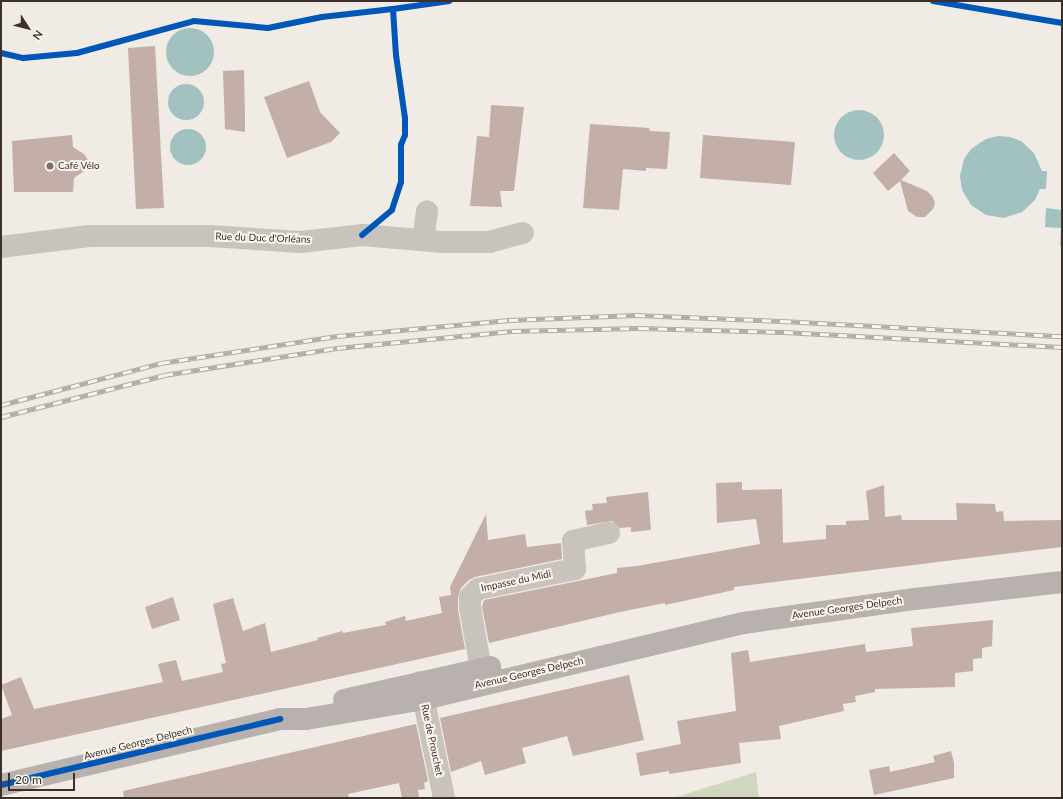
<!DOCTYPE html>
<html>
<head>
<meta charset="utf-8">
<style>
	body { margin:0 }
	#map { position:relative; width:1063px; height:799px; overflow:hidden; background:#f0ebe5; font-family:Lato,sans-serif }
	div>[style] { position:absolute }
	.green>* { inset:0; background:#d1d6bf }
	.water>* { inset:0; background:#a1c2c1 }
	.round { border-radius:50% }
	.building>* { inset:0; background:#c3afa7 }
	.minor>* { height:22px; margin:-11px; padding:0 11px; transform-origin:11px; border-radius:11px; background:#c9c3be }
	.major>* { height:22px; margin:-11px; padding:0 11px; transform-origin:11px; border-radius:11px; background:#b8b1ad }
	.rail>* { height:4.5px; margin-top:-2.25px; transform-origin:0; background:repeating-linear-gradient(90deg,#fbf5ee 0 9px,#b1aca8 0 18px); box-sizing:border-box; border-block:1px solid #b1aca8 }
	.cycleway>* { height:6px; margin:-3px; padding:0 3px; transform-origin:3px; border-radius:3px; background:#0057b8 }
	.dots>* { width:11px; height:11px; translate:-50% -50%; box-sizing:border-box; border:2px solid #fbf5ee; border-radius:50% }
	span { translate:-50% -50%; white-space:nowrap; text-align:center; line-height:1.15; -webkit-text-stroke:4px #fbf5ee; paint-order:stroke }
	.poi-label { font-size:10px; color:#3b302b }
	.left { translate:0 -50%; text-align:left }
	.street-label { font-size:10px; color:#3b302b }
	.frame { position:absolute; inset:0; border:2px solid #3b302b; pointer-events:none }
	.north { position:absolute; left:8px; top:8px; width:40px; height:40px; -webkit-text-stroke:3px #fbf5ee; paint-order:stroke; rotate:126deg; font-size:11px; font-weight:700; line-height:16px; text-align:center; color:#3b302b }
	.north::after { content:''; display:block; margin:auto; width:14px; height:18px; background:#3b302b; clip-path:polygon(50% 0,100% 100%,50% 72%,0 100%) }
	.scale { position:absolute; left:8px; top:773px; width:67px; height:18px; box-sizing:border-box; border:2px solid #3b302b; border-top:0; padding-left:5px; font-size:12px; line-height:14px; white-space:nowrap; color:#3b302b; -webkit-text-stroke:3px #fbf5ee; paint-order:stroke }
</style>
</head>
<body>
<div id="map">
	<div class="green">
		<div style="clip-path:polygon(756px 772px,759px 798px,673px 798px)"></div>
	</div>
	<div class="water">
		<div class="round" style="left:166px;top:28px;width:48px;height:48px"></div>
		<div class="round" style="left:168px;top:84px;width:36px;height:36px"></div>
		<div class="round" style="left:834px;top:110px;width:50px;height:50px"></div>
		<div class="round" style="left:170px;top:129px;width:36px;height:36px"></div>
		<div style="clip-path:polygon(998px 136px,1010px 137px,1021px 141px,1034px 153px,1042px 171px,1047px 171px,1046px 189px,1040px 189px,1035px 200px,1022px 212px,1004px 218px,986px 215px,971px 205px,962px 190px,960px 176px,964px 159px,971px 149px,986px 139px)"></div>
		<div style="clip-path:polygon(1062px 206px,1062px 246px,1060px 246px,1061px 228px,1045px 227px,1046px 208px,1061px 210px)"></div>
	</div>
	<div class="building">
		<div style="clip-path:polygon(155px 46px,164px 208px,136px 209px,128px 48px)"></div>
		<div style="clip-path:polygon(244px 70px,245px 116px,245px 132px,225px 129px,223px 71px)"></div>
		<div style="clip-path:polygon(309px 81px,320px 112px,340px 133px,331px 142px,287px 158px,264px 97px)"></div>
		<div style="clip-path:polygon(491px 105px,524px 107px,514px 191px,500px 191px,502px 207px,470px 206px,477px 136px,489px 137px)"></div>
		<div style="clip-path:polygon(590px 124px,649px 128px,650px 131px,670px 132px,667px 169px,646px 168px,646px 171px,623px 169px,619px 210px,583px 208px)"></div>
		<div style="clip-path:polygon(72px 135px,73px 147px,84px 154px,88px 160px,84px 171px,74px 178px,73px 192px,14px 192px,12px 141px)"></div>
		<div style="clip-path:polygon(703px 135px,795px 142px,791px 185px,700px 178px)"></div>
		<div style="clip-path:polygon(894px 153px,910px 171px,901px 180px,927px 191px,932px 196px,935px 203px,933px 209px,925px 217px,917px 217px,908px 211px,900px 181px,888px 191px,873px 173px)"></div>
		<div style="clip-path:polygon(742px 482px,742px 490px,782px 489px,783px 543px,826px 539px,826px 525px,846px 525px,846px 521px,869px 520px,866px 491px,884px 485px,885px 517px,901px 515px,902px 520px,957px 520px,956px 503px,995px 504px,996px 512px,1003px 511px,1004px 521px,1062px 520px,1062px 547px,734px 587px,734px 590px,665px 605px,665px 603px,620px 612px,489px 643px,482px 607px,484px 600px,617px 573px,617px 568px,637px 566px,760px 544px,756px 519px,717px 523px,716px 483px)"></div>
		<div style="clip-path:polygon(648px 492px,651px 530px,631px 532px,631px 527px,620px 528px,612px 521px,587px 525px,585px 511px,593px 510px,592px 504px,607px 503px,606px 497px)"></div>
		<div style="clip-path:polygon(486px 514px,488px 540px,525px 534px,527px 547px,561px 543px,562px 559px,475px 577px,469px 580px,461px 588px,458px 597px,458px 610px,465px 649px,1px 751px,1px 719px,12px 715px,1px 685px,21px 677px,34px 709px,163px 682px,158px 664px,176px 660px,182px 681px,223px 672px,221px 664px,226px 663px,213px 604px,233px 598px,243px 631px,265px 623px,271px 652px,318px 640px,317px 638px,332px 634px,342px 631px,343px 633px,386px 625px,385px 622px,405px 616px,406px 621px,442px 613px,439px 597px,451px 595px,450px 587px)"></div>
		<div style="clip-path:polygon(173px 597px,180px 620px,152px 629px,145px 607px)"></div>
		<div style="clip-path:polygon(993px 620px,992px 646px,982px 648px,982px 658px,973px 659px,973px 671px,955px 673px,955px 687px,875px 689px,875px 692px,855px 696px,856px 702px,843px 704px,844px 711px,779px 726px,781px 739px,739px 743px,741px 763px,669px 774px,669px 771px,640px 776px,636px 753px,681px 744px,677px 721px,736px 711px,731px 653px,748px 650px,750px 662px,865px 644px,866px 652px,913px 646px,911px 628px)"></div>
		<div style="clip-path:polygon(629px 675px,644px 740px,573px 756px,567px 736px,522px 748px,526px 763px,485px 775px,481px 761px,451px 772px,440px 718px)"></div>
		<div style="clip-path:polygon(416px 724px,428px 781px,424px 783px,425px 789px,418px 790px,419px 798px,402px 798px,399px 783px,348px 794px,349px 798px,124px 798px,123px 791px)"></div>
		<div style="clip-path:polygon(951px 751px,954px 763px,954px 778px,874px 795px,869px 770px,889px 766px,890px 772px,935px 762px,933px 756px)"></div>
	</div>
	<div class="minor">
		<div style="left:423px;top:240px;width:29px;rotate:-82deg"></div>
		<div style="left:1px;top:247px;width:89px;rotate:-7.1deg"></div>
		<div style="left:89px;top:236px;width:120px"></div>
		<div style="left:209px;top:236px;width:92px;rotate:3.7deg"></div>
		<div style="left:301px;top:242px;width:61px;rotate:-6.5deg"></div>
		<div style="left:362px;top:235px;width:81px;rotate:4.9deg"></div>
		<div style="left:443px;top:242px;width:46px"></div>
		<div style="left:489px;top:242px;width:35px;rotate:-15deg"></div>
		<div style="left:481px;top:669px;width:62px;rotate:-100.2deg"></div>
		<div style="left:470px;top:608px;width:11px;rotate:-90deg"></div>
		<div style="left:470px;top:597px;width:11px;rotate:-45deg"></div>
		<div style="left:478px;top:589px;width:99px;rotate:-11.7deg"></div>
		<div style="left:575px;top:569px;width:28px;rotate:-94deg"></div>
		<div style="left:573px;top:541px;width:37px;rotate:-13deg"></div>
		<div style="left:420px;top:682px;width:118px;rotate:78.3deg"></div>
	</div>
	<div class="major">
		<div style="left:344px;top:700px;width:150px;rotate:-12.7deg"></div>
		<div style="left:1px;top:785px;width:287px;rotate:-13.3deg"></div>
		<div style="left:280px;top:719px;width:26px"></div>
		<div style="left:306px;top:719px;width:120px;rotate:-9.6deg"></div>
		<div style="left:424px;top:699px;width:329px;rotate:-13.4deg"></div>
		<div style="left:744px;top:623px;width:173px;rotate:-8deg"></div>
		<div style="left:915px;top:599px;width:148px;rotate:-6.6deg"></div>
	</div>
	<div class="rail">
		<div style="left:1px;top:405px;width:165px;rotate:-14.7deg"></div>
		<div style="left:161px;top:363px;width:178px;rotate:-8.7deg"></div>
		<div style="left:337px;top:336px;width:173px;rotate:-5.3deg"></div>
		<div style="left:509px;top:320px;width:127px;rotate:-2.3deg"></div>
		<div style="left:636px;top:315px;width:146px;rotate:2.4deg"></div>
		<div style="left:782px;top:321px;width:280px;rotate:3.1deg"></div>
		<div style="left:1px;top:417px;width:168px;rotate:-14.4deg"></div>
		<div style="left:164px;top:375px;width:175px;rotate:-8.9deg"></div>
		<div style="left:337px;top:348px;width:176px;rotate:-5.5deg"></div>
		<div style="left:512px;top:331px;width:128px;rotate:-1.3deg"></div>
		<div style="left:640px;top:328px;width:144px;rotate:1.6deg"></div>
		<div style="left:784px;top:332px;width:278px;rotate:3.1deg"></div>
	</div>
	<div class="cycleway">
		<div style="left:933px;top:1px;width:131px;rotate:9.7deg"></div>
		<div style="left:393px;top:9px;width:57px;rotate:-8.1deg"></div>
		<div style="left:1px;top:53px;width:23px;rotate:13deg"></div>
		<div style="left:23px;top:58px;width:54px;rotate:-5.3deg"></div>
		<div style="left:77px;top:53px;width:121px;rotate:-15.3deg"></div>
		<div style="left:194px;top:21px;width:74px;rotate:5.4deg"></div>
		<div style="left:268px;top:28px;width:55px;rotate:-11.5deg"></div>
		<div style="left:322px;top:17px;width:71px;rotate:-6.4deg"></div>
		<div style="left:393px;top:9px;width:46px;rotate:86.3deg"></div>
		<div style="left:396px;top:55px;width:64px;rotate:81.9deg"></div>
		<div style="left:405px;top:118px;width:17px;rotate:90deg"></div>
		<div style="left:405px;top:135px;width:11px;rotate:112deg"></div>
		<div style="left:401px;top:145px;width:37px;rotate:90deg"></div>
		<div style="left:401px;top:182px;width:29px;rotate:108deg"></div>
		<div style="left:392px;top:210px;width:39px;rotate:140deg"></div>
		<div style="left:1px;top:785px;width:287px;rotate:-13.3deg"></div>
	</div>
	<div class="dots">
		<div style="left:50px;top:166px;background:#7a716c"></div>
	</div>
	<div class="poi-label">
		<span class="left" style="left:58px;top:166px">Café Vélo</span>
	</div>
	<div class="street-label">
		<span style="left:263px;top:238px;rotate:2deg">Rue du Duc d'Orléans</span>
		<span style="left:516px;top:581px;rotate:-12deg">Impasse du Midi</span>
		<span style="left:847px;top:608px;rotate:-8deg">Avenue Georges Delpech</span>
		<span style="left:529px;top:673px;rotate:-13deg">Avenue Georges Delpech</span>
		<span style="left:432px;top:740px;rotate:78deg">Rue de Prouchet</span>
		<span style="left:138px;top:743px;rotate:-14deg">Avenue Georges Delpech</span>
	</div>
	<div class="frame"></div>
	<div class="north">N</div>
	<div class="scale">20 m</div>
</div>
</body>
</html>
